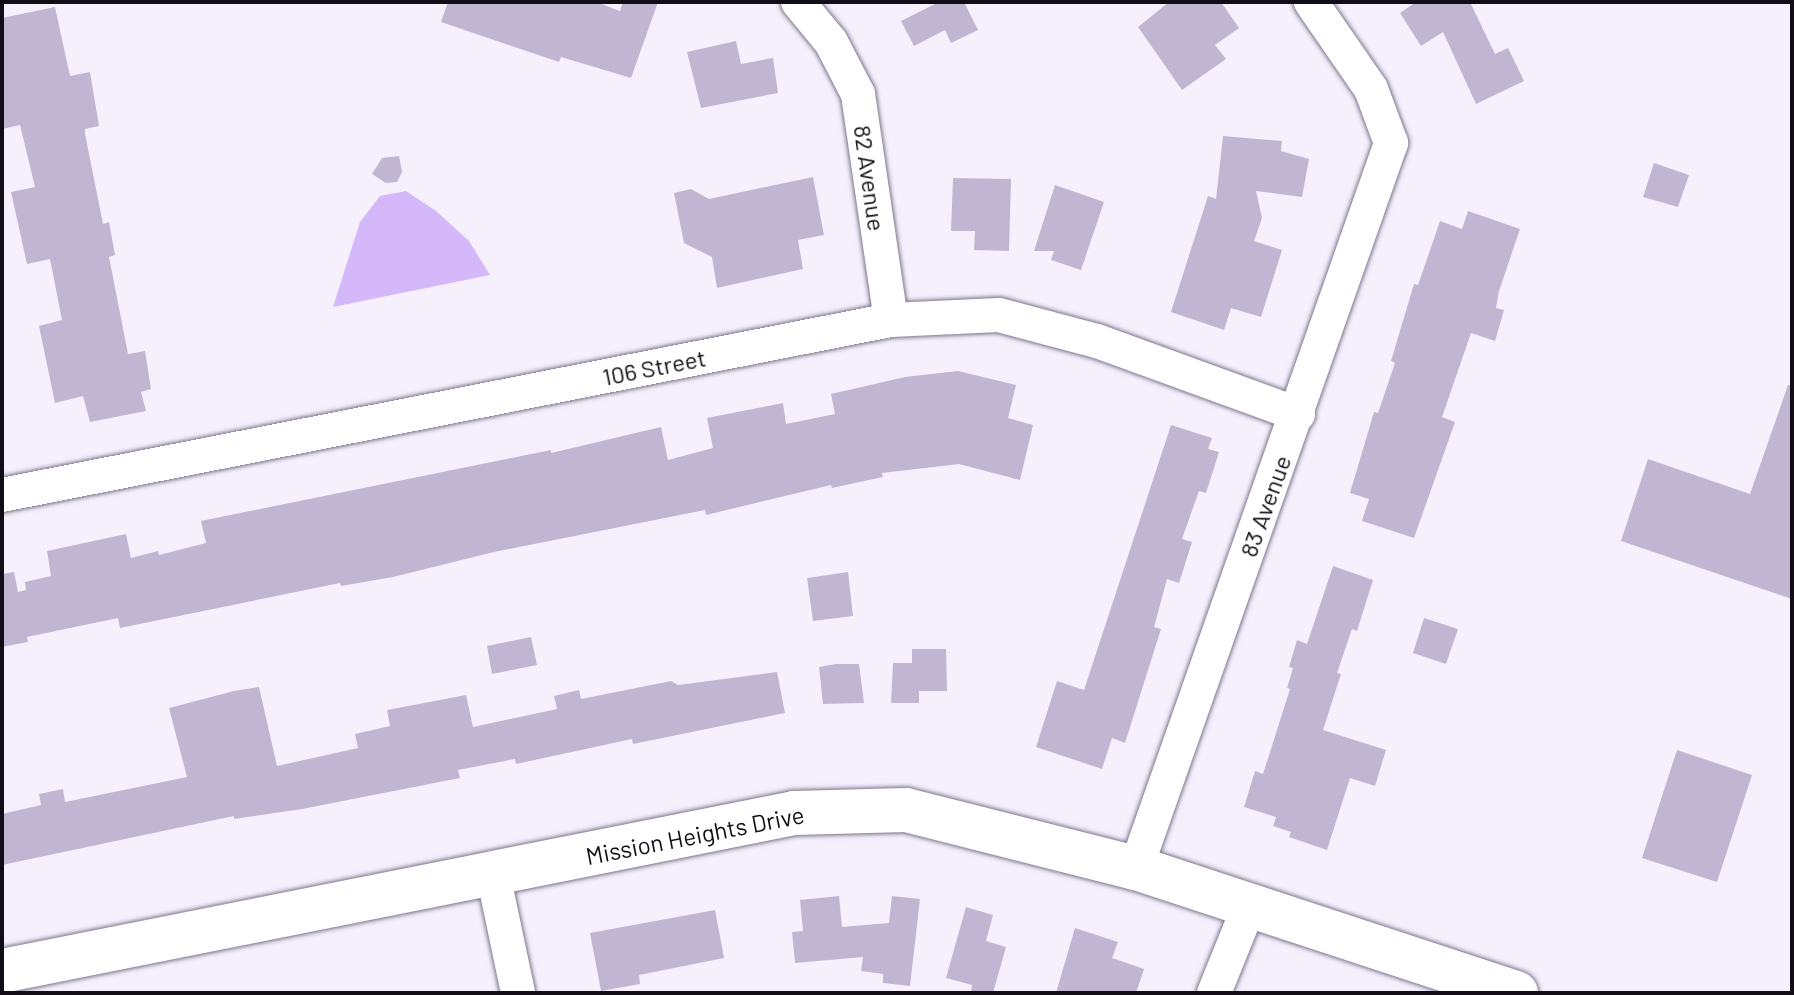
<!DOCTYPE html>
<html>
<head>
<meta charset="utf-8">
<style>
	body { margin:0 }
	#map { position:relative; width:1794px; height:995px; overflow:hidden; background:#f5f0fc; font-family:Barlow,sans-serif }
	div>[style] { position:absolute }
	.green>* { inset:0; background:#d4b8f9 }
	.building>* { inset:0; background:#c1b6d1 }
	.roads { filter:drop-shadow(0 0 2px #7f758e) drop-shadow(0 0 2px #7f758e) }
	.street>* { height:34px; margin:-17px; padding:0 17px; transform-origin:17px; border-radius:17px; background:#fff }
	.secondary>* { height:44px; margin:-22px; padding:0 22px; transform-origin:22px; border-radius:22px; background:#fff }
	span { translate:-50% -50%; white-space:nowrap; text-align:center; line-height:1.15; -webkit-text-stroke:7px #fff; paint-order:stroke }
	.street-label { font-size:24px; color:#110d16 }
	.frame { position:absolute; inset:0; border:4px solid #110d16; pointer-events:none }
</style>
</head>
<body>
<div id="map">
	<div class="green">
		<div style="clip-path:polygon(406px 191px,436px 211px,469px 241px,490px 275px,333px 307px,360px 222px,380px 196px)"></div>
	</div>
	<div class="building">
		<div style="clip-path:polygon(448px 2px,596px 2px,620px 11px,623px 2px,658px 2px,631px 78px,561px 57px,559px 62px,441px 22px)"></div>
		<div style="clip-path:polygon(939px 2px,964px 2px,978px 30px,951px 43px,945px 30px,914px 46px,901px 21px)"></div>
		<div style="clip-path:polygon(1169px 2px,1221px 2px,1239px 28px,1215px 45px,1226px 59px,1182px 90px,1138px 27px)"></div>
		<div style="clip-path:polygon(1416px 2px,1470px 2px,1495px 54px,1508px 48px,1524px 81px,1476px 104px,1443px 32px,1421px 46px,1400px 13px)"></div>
		<div style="clip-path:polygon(55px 7px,70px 76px,90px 72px,99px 126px,85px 129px,85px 134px,103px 224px,109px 222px,115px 255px,109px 257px,128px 354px,145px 351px,151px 389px,141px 392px,146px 411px,90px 422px,83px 396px,55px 403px,39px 326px,62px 320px,50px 259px,27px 264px,11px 192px,35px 187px,20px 125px,2px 129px,2px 18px)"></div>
		<div style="clip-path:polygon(736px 41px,741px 64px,773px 58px,778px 93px,701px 108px,687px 52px)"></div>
		<div style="clip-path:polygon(1223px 136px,1282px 141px,1281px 151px,1309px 159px,1302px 197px,1256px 191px,1262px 218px,1254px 241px,1282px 250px,1261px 317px,1231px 308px,1224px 330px,1171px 312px,1208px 196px,1216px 199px)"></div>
		<div style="clip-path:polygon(399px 156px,402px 172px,397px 182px,386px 183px,372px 174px,382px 158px)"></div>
		<div style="clip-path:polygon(1654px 163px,1689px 175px,1678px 207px,1643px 197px)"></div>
		<div style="clip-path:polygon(813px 177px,824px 235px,798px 240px,803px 269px,717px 288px,712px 257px,684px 243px,674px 193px,691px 189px,709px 199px)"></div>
		<div style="clip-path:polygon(953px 178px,1011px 179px,1009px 251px,974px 250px,975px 231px,951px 231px)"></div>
		<div style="clip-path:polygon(1055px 185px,1104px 202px,1081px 270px,1051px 260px,1054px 251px,1034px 251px)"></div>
		<div style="clip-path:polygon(1468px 211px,1520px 229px,1499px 291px,1496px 308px,1504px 310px,1495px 341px,1471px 333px,1442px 417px,1455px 422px,1414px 538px,1362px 521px,1369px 499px,1350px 493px,1374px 412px,1378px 413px,1395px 363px,1391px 361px,1414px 284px,1418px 285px,1440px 221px,1462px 229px)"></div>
		<div style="clip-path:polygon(958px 371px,1016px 385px,1008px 418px,1033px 425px,1020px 480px,959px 464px,882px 473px,883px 477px,832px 488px,831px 485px,706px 515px,705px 510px,494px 552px,393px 577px,341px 586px,340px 583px,120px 628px,118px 618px,27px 637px,28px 642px,2px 647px,2px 574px,14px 572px,18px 592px,26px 590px,25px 582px,51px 576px,47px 551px,126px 534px,131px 558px,158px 551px,159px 555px,206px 543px,201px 521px,551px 450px,551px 453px,661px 427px,668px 460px,713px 448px,707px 418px,783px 403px,786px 424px,835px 414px,831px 394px,905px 377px)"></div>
		<div style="clip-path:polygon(1788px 385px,1792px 386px,1792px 599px,1621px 541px,1648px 459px,1750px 494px)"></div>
		<div style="clip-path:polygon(1171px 425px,1212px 438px,1208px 449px,1219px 452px,1206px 493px,1199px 491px,1182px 539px,1192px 542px,1179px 583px,1167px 579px,1154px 627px,1161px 629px,1125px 743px,1112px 738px,1102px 769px,1036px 747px,1057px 681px,1084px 690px)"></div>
		<div style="clip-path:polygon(1333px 566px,1373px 580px,1357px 631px,1352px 629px,1337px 673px,1341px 674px,1323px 730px,1386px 750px,1375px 786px,1350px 778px,1327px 850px,1289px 837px,1291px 832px,1273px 826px,1276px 817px,1244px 807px,1255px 771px,1263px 774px,1290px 689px,1287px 688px,1293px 668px,1289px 667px,1297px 640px,1307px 644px)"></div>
		<div style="clip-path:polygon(848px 572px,853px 616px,813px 621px,807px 578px)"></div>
		<div style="clip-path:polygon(1424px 618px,1458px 629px,1446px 664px,1413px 653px)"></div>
		<div style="clip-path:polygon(531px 637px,537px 665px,492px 674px,487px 646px)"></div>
		<div style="clip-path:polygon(912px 649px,946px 649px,947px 691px,919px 691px,919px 703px,891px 703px,893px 663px,912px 663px)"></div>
		<div style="clip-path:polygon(836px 664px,859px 664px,864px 703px,823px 704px,819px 667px)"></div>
		<div style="clip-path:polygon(777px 672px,785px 713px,633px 744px,632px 739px,516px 764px,515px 759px,458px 770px,460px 778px,302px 809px,234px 819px,234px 816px,2px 865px,2px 814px,41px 805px,39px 794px,63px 789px,65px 802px,187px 777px,169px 708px,234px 691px,259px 687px,277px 766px,358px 748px,355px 734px,390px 726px,387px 710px,466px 695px,473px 727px,557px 709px,554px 696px,579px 690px,581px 699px,671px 681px,678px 685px)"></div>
		<div style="clip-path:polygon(1677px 750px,1752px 775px,1717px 882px,1642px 858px)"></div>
		<div style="clip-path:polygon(839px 896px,842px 927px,889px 923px,892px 896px,920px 899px,910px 986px,883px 983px,883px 974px,861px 971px,863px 957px,795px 963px,792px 932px,803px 931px,800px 900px)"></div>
		<div style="clip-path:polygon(966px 907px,993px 915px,986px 941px,1006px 947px,993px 993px,971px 993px,972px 985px,946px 978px)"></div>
		<div style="clip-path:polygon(715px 910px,724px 958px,639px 975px,640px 984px,601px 991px,590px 933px)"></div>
		<div style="clip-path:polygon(1075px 928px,1118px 942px,1112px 958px,1144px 969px,1136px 993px,1056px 993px)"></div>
	</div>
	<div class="roads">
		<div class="street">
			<div style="left:798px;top:2px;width:52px;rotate:50.5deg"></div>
			<div style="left:831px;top:42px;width:59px;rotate:62.6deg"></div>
			<div style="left:858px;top:94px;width:228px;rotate:81.7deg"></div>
			<div style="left:2px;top:495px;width:906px;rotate:-11.14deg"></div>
			<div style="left:891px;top:320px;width:108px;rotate:-2.7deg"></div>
			<div style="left:999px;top:315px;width:101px;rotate:14.9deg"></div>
			<div style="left:1097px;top:341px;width:214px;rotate:20deg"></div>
			<div style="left:1136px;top:868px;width:769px;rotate:-70.62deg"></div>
			<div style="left:1391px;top:143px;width:58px;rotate:-110.3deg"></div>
			<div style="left:1371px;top:89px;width:106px;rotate:-124.6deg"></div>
			<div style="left:493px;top:874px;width:122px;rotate:78.1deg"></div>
			<div style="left:1214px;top:993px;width:96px;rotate:-68deg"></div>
		</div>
		<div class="secondary">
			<div style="left:2px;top:971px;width:808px;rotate:-11.28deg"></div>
			<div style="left:794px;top:813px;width:112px;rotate:-1.5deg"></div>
			<div style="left:906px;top:810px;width:237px;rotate:14.2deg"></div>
			<div style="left:1136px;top:868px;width:400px;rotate:18.2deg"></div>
		</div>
	</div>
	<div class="street-label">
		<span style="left:870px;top:178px;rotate:82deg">82 Avenue</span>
		<span style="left:654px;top:367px;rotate:-11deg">106 Street</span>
		<span style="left:1265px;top:506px;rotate:-70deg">83 Avenue</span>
		<span style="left:695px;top:835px;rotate:-11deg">Mission Heights Drive</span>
	</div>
	<div class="frame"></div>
</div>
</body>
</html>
